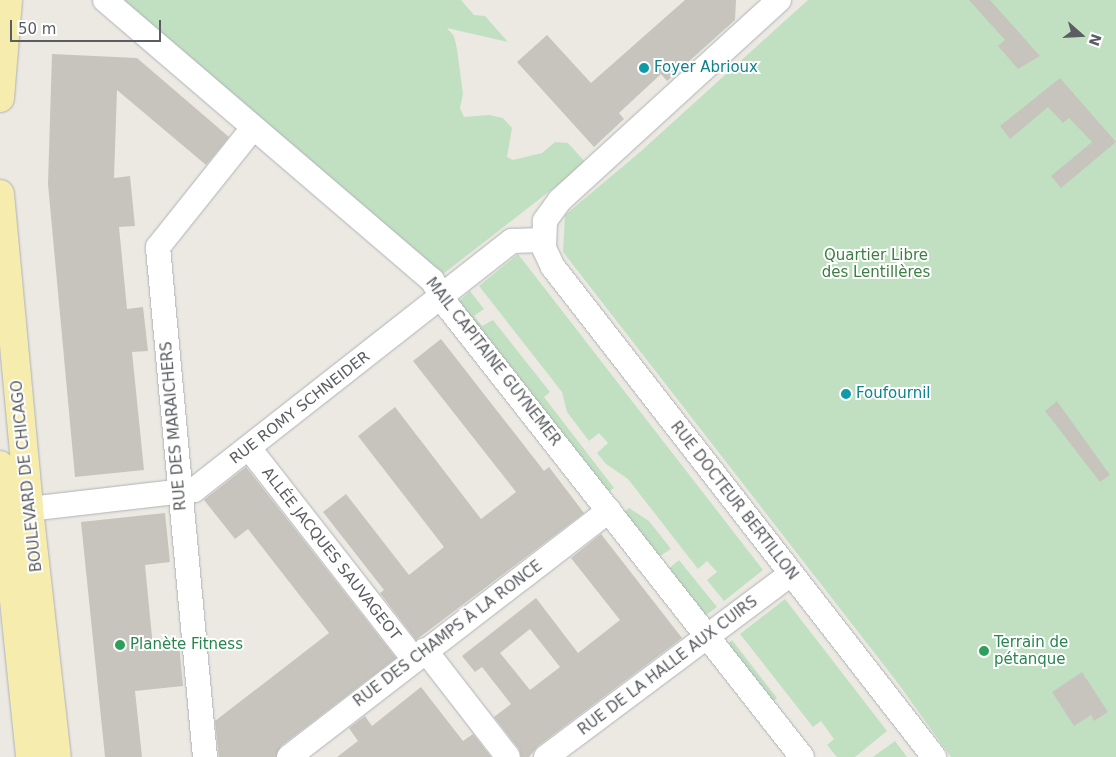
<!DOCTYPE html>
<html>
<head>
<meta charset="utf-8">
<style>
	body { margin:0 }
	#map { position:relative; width:1116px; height:757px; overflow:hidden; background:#ebe9e2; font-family:"DejaVu Sans",sans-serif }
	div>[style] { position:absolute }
	.green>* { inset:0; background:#c1e0c2 }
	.building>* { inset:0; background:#c7c4be }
	.roads { filter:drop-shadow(0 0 1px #afb2b6) drop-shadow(0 0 1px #afb2b6) }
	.street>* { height:24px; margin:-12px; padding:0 12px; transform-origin:12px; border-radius:12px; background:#fff }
	.primary>* { height:28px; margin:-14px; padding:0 14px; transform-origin:14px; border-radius:14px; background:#f5ecad }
	.dots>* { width:14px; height:14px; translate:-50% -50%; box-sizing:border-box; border:2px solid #fff; border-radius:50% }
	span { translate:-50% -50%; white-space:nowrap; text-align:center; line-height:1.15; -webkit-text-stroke:4px #fff; paint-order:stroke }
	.culture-label { font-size:15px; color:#0d838f }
	.left { translate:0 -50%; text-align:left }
	.park-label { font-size:15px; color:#3d7d42 }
	.street-label { font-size:15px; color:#5a5d61 }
	.leisure-label { font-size:15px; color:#27864d }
	.north { position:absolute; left:1056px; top:10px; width:50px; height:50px; -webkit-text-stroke:4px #fff; paint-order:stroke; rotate:109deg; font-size:14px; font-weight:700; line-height:20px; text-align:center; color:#5a5d61 }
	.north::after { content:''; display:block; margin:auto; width:18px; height:22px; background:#5a5d61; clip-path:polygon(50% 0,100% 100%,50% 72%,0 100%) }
	.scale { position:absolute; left:10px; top:20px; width:151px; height:22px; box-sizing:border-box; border:2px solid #5a5d61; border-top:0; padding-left:6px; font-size:15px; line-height:18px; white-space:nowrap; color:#5a5d61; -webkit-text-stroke:4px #fff; paint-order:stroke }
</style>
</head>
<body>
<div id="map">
	<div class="green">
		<div style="clip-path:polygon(119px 0,461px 0,474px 15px,485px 16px,508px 42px,447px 28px,454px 36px,457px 49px,463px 94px,460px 108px,464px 117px,489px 115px,503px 118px,512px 128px,507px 157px,513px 160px,542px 153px,555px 142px,568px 143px,586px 163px,443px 274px)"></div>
		<div style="clip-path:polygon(808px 0,1116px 0,1116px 757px,951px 757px,897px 682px,563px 252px,565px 215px,640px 152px)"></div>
		<div style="clip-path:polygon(518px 254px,763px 570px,724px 601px,707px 580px,717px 572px,707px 561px,698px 569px,628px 479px,606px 464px,597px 453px,608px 443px,599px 433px,589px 441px,567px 412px,562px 392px,479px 286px)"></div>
		<div style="clip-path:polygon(470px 291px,484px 309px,474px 316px,482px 326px,493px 320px,550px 392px,544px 397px,614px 488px,604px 496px,456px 304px)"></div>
		<div style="clip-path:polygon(629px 508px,649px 521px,671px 549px,655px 559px,620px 515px)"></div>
		<div style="clip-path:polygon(679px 560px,717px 607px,702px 618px,666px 571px)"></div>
		<div style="clip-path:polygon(785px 599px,887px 731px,855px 757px,837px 757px,827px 745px,834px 739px,821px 721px,813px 727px,740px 634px)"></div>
		<div style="clip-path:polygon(732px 640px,777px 698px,769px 705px,724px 648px)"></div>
		<div style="clip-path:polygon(895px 741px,907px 757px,873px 757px)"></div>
	</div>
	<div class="building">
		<div style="clip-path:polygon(685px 0,736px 0,735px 20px,667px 81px,661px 74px,619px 113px,624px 119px,594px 147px,517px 62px,547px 35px,591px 83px)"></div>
		<div style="clip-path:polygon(969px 0,990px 0,1040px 56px,1018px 69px,998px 46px,1005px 40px)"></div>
		<div style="clip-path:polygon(52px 54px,137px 58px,229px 137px,206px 165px,117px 90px,114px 178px,130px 176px,135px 226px,119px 227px,127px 309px,143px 307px,148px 351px,132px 352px,144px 470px,75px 477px,48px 184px)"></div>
		<div style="clip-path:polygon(1060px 78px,1116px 142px,1061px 188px,1051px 176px,1092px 142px,1069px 118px,1063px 123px,1048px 107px,1010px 139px,1000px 126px)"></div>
		<div style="clip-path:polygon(441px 339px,544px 471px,549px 467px,584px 513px,416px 640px,380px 593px,384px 590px,323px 512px,346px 494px,409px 575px,444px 547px,358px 436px,395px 407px,481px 519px,516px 492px,413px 361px)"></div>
		<div style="clip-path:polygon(1057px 401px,1110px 475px,1100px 482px,1045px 411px)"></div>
		<div style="clip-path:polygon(246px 467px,396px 658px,281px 746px,276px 757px,219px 757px,215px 721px,329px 633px,248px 529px,235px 539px,204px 500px)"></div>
		<div style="clip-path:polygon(165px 513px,170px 562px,145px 565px,153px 647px,179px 644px,183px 686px,135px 691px,142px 757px,105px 757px,81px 522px)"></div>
		<div style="clip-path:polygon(evenodd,601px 534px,682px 638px,538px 746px,529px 757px,521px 757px,519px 749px,494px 717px,511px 704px,482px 667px,475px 672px,462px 656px,536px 598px,578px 653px,620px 620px,571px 558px,601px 534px,530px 629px,560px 667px,530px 690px,500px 653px,530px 629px)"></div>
		<div style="clip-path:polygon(1082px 672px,1108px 712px,1094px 721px,1091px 715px,1074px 726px,1052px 692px)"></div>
		<div style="clip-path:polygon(421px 687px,463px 741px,473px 734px,491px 757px,337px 757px,358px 741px,349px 728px,365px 716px,372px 726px)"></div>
	</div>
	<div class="roads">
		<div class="street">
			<div style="left:105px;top:0;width:430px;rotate:40.6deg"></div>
			<div style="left:432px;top:280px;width:33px;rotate:59deg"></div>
			<div style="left:449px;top:308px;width:571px;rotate:51.83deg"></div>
			<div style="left:779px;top:0;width:297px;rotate:137.6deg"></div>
			<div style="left:560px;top:200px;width:26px;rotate:126deg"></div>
			<div style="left:545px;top:221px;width:27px;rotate:92deg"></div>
			<div style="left:544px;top:248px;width:21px;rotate:65deg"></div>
			<div style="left:553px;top:267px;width:621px;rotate:52.13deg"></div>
			<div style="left:249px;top:448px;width:268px;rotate:52deg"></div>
			<div style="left:29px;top:509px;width:166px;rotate:-6.6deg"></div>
			<div style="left:194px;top:490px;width:404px;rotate:-38.1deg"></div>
			<div style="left:512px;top:241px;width:31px;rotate:-2deg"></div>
			<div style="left:425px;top:650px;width:135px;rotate:52.2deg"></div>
			<div style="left:205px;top:757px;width:512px;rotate:-95.27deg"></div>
			<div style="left:158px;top:247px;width:152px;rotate:-51.4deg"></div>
			<div style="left:289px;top:757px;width:404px;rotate:-37.6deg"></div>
			<div style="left:546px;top:757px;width:306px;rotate:-36.8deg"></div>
		</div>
		<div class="primary">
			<div style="left:0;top:98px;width:98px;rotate:-85.3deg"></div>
			<div style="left:0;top:194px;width:316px;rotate:84.7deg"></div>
			<div style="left:29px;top:509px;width:250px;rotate:83.6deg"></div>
			<div style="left:0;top:465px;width:294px;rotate:84.1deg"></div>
		</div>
	</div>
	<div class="dots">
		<div style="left:644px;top:68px;background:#0f9aa8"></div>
		<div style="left:846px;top:394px;background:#0f9aa8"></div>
		<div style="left:120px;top:645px;background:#2e9e5b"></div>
		<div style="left:984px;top:651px;background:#2e9e5b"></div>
	</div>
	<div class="culture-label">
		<span class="left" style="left:654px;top:68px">Foyer Abrioux</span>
		<span class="left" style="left:856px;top:394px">Foufournil</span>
	</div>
	<div class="park-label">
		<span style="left:876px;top:264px">Quartier Libre<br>des Lentillères</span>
	</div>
	<div class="street-label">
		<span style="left:493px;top:362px;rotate:52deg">MAIL CAPITAINE GUYNEMER</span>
		<span style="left:300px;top:408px;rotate:-38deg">RUE ROMY SCHNEIDER</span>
		<span style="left:174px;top:426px;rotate:-95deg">RUE DES MARAICHERS</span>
		<span style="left:27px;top:476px;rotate:-96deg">BOULEVARD DE CHICAGO</span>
		<span style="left:734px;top:501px;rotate:52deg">RUE DOCTEUR BERTILLON</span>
		<span style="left:331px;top:554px;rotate:52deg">ALLÉE JACQUES SAUVAGEOT</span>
		<span style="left:448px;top:634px;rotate:-37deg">RUE DES CHAMPS À LA RONCE</span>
		<span style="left:668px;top:666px;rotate:-37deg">RUE DE LA HALLE AUX CUIRS</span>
	</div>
	<div class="leisure-label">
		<span class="left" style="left:994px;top:651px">Terrain de<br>pétanque</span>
		<span class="left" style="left:130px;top:645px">Planète Fitness</span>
	</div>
	<div class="north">N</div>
	<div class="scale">50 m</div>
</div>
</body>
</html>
